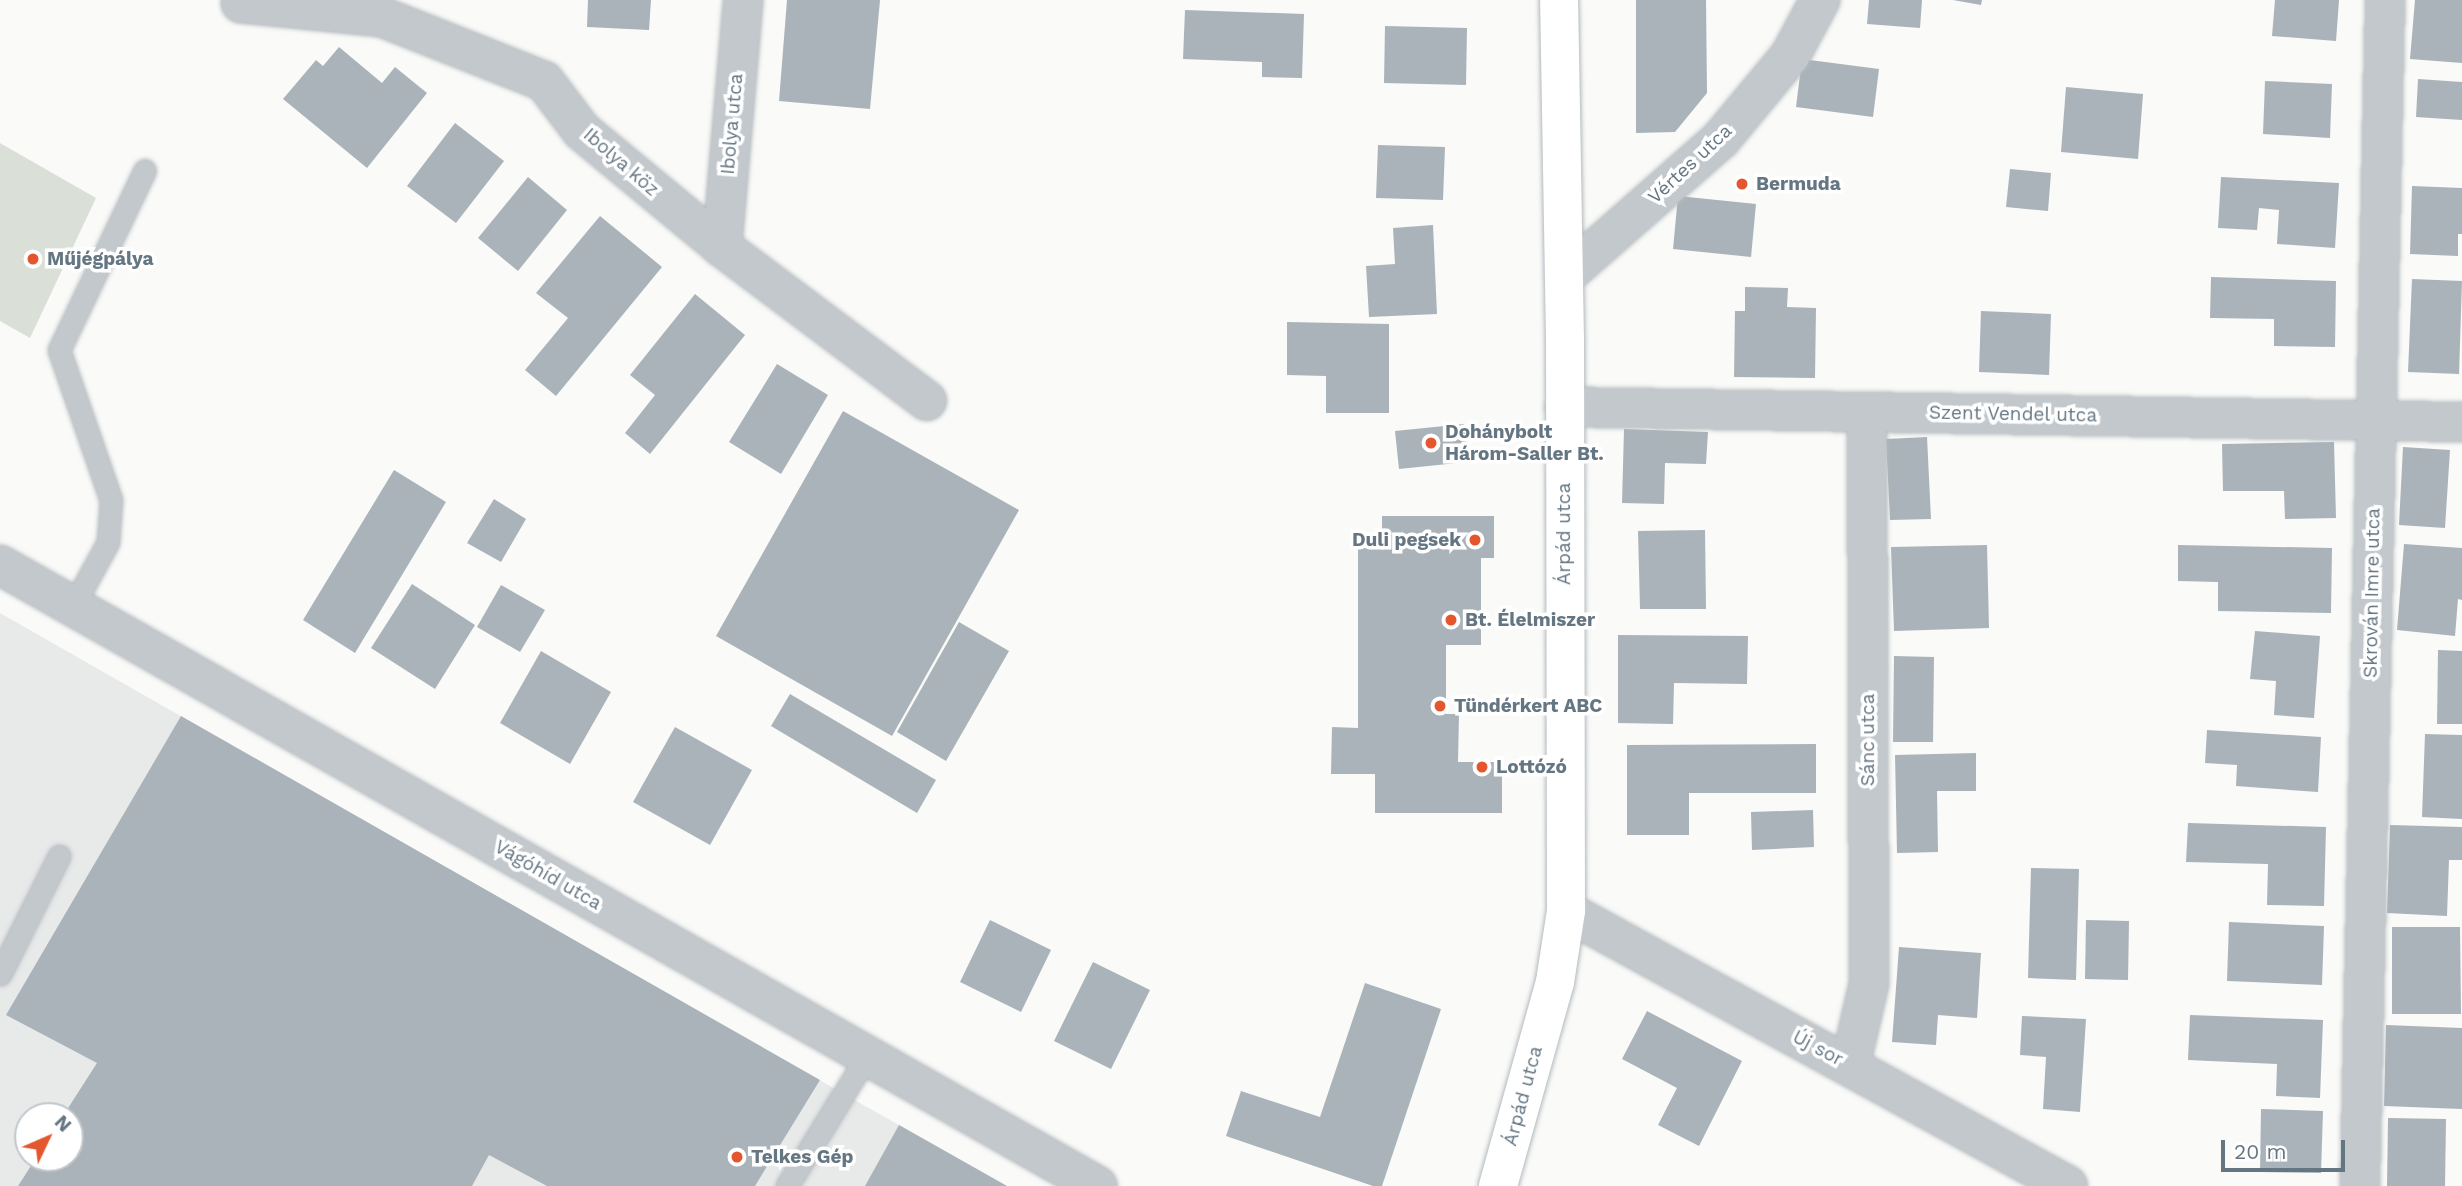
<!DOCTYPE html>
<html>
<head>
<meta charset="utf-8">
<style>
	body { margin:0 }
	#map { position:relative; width:2462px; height:1186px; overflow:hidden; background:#fafaf8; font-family:"Work Sans",sans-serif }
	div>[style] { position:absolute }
	.built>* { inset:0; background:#e8e9e9 }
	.green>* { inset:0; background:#dadfd7 }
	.building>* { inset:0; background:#aab3b9 }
	.roads { filter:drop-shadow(0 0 2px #b3babf) drop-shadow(0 0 2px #b3babf) }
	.lane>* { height:21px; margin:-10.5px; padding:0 10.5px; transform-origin:10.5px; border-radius:10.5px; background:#c3c8cc }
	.street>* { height:38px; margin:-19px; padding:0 19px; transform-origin:19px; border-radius:19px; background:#c3c8cc }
	.secondary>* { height:38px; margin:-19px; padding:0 19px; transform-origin:19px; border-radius:19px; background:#fff }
	.dots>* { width:19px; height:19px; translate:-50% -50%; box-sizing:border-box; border:4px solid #fff; border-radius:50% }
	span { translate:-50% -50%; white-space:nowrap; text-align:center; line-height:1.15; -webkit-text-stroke:7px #fff; paint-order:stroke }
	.street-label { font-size:19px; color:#657683 }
	.poi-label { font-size:19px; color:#657683; font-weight:700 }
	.left { translate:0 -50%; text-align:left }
	.right { translate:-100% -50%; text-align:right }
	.north { position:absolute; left:14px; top:1102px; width:70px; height:70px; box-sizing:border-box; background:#fff; border:2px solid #c1c8cd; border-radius:50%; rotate:46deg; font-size:19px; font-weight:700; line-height:28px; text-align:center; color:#657683 }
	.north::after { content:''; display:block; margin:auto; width:24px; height:32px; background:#e4572e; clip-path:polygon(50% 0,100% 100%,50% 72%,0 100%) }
	.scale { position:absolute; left:2221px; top:1140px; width:124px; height:32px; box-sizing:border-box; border:4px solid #657683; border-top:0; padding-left:9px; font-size:21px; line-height:24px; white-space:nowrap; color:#657683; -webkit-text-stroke:5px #fff; paint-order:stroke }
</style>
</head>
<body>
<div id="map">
	<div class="built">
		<div style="clip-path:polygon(evenodd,0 613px,844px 1094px,1007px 1186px,0 1186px,0 613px,28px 1116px,70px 1116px,70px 1158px,28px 1158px,28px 1116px)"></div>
	</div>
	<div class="green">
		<div style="clip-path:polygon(0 143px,96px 198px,30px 338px,0 321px)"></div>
	</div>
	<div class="building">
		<div style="clip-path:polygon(588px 0,651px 0,649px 30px,587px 27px)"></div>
		<div style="clip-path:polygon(787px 0,880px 0,870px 109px,779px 101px)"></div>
		<div style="clip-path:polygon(1636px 0,1706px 0,1707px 93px,1675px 132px,1636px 133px)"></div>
		<div style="clip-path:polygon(1869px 0,1922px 0,1920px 28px,1867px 24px)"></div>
		<div style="clip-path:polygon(1953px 0,1982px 0,1981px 5px)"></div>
		<div style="clip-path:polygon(2275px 0,2339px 0,2336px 41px,2272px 36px)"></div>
		<div style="clip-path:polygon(2415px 0,2462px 0,2462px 63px,2410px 59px)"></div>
		<div style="clip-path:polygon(1185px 10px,1304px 14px,1302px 78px,1262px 77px,1262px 62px,1183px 59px)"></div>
		<div style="clip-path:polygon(1385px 26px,1467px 28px,1466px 85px,1384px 83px)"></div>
		<div style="clip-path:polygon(339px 47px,382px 83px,395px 67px,427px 93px,367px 168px,283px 99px,316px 60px,323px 66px)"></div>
		<div style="clip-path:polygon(1802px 59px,1879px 69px,1873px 117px,1796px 107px)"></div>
		<div style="clip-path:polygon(2418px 79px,2462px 82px,2462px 120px,2416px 117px)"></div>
		<div style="clip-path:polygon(2265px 81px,2332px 84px,2330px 138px,2263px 134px)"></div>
		<div style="clip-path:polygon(2066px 87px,2143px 94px,2138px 159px,2061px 152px)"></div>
		<div style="clip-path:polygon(455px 123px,504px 161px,456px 223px,407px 186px)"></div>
		<div style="clip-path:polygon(1378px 145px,1445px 147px,1443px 200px,1376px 198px)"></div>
		<div style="clip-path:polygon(2010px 169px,2051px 173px,2048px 211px,2006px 207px)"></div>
		<div style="clip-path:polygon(528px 177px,567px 210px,518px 271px,478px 238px)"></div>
		<div style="clip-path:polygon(2221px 177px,2339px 183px,2335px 248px,2277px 244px,2279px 210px,2259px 208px,2257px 230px,2218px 228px)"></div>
		<div style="clip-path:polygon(2412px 186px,2462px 188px,2462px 234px,2458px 234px,2458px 256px,2410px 254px)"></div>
		<div style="clip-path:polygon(1678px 196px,1756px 204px,1751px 257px,1673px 249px)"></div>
		<div style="clip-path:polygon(600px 216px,662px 267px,556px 396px,525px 370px,568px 318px,536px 293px)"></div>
		<div style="clip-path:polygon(1433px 225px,1437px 314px,1369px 317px,1366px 266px,1395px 264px,1393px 228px)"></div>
		<div style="clip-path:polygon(2211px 277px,2336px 281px,2335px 347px,2274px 346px,2274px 319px,2210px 318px)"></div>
		<div style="clip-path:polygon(2412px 279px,2462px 281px,2459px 374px,2408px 372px)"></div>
		<div style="clip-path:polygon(1745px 287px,1788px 288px,1787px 307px,1816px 308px,1815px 378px,1734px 377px,1735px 311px,1745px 311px)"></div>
		<div style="clip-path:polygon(695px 294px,745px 335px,650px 454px,625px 433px,655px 395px,630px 375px)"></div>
		<div style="clip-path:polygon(1981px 311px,2051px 314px,2049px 375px,1979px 372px)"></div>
		<div style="clip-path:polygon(1287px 322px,1389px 324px,1389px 413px,1326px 413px,1326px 376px,1287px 375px)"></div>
		<div style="clip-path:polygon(777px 364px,828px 395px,781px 474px,729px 442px)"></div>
		<div style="clip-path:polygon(843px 411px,1019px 510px,892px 736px,716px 636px)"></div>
		<div style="clip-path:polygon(1464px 424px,1467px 462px,1399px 469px,1395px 431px)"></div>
		<div style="clip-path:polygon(1624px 429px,1708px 432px,1706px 464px,1665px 463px,1664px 504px,1622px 503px)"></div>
		<div style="clip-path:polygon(1927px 437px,1931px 519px,1890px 520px,1886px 439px)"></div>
		<div style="clip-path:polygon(2334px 442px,2336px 518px,2285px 519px,2284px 491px,2223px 491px,2222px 444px)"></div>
		<div style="clip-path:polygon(2403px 447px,2450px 450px,2445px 528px,2399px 525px)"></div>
		<div style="clip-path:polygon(394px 470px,446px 502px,355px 653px,303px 620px)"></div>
		<div style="clip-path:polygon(494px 499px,526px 519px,501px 562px,467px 543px)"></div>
		<div style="clip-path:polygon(1382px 516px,1494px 516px,1494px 558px,1481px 558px,1481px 645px,1446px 645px,1446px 714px,1459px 714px,1458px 762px,1502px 762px,1502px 813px,1375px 813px,1375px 774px,1331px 774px,1332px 727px,1358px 728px,1358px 548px,1382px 548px)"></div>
		<div style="clip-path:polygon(1705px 530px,1706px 609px,1640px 609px,1638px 531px)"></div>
		<div style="clip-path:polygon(2404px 544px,2462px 548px,2462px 600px,2458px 599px,2455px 636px,2397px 630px)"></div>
		<div style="clip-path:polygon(1987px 545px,1989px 628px,1894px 631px,1891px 547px)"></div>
		<div style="clip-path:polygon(2178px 545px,2332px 548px,2331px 613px,2218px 611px,2218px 582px,2178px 581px)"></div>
		<div style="clip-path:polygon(412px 584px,475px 625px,435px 689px,371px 648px)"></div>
		<div style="clip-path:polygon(501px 585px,545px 610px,520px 652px,477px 627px)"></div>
		<div style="clip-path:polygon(959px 622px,1009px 651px,946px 761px,897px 732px)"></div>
		<div style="clip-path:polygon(2255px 631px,2320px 636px,2314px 718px,2274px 715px,2276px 681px,2250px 679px)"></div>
		<div style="clip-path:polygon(1618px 635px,1748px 636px,1747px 684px,1674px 683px,1673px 724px,1618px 723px)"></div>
		<div style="clip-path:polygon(2438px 650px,2462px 651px,2462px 724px,2437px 724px)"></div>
		<div style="clip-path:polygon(541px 651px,611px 692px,570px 764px,500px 723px)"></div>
		<div style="clip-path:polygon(1894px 656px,1934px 657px,1933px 742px,1893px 742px)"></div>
		<div style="clip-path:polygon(790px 694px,936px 780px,917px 813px,771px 726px)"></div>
		<div style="clip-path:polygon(181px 716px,820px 1080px,755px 1186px,547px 1186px,489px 1155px,472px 1186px,18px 1186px,36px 1158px,70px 1158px,70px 1116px,63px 1116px,97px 1063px,6px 1015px)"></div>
		<div style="clip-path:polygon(675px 727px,752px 770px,710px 845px,633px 802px)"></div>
		<div style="clip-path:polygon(2207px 730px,2321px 737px,2318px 792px,2236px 786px,2237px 765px,2205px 763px)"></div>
		<div style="clip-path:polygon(2425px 734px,2462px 735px,2462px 819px,2422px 817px)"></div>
		<div style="clip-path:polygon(1816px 744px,1816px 793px,1689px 793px,1689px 835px,1627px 835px,1627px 745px)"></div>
		<div style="clip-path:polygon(1976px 753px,1976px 791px,1937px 791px,1938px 852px,1897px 853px,1895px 755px)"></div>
		<div style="clip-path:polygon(1813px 810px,1814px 847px,1752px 850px,1751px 812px)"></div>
		<div style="clip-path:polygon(2188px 823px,2326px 827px,2324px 906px,2267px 905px,2268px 864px,2186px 862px)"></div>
		<div style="clip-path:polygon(2390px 825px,2462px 827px,2462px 860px,2449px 860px,2447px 916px,2387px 913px)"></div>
		<div style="clip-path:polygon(2031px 868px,2079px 869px,2076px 980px,2028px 978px)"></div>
		<div style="clip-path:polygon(990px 920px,1051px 950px,1021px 1012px,960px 982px)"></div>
		<div style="clip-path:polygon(2086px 920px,2129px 921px,2128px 980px,2085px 979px)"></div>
		<div style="clip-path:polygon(2229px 922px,2324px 926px,2322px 985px,2227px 981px)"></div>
		<div style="clip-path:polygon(2392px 927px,2460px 927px,2461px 1014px,2392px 1014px)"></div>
		<div style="clip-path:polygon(1899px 947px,1981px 953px,1977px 1018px,1938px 1015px,1936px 1045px,1892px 1042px)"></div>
		<div style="clip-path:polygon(1093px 962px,1150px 990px,1111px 1069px,1054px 1041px)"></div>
		<div style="clip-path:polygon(1365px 983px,1441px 1009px,1382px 1186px,1373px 1186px,1226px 1136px,1241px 1091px,1320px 1117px)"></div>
		<div style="clip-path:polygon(1647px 1011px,1742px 1061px,1699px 1146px,1658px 1125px,1677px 1088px,1622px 1059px)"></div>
		<div style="clip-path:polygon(2190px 1015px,2323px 1020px,2320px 1098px,2276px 1096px,2277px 1064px,2188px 1060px)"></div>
		<div style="clip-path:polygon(2022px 1016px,2086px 1019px,2080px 1112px,2043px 1109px,2046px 1057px,2020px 1055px)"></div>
		<div style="clip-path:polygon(2386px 1025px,2462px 1028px,2462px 1109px,2384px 1106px)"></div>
		<div style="clip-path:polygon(2261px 1109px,2323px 1111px,2321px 1173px,2260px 1172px)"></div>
		<div style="clip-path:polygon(2388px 1118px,2446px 1119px,2445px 1186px,2387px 1186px)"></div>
		<div style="clip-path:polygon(899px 1125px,1007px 1186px,865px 1186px)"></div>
	</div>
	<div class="roads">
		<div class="lane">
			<div style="left:73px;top:606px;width:73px;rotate:-61.3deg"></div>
			<div style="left:108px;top:542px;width:42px;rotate:-85.9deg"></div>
			<div style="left:111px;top:500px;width:159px;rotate:-109.1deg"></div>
			<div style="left:59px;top:350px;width:199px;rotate:-64.5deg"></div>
			<div style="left:0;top:974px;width:132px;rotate:-63.4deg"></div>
			<div style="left:787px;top:1186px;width:153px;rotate:-58.4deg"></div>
		</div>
		<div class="street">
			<div style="left:242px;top:0;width:3px;rotate:108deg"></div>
			<div style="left:241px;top:3px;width:142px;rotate:5.7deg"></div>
			<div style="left:382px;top:17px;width:174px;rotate:21.6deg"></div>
			<div style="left:544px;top:81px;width:63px;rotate:52.8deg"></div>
			<div style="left:582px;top:131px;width:182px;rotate:39.6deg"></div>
			<div style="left:722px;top:247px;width:256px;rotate:36.9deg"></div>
			<div style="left:722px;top:247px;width:248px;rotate:-85.1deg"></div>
			<div style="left:1564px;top:277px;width:209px;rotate:-41.3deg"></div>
			<div style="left:1721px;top:139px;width:108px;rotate:-50.3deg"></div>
			<div style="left:1790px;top:56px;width:64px;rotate:-61.8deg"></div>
			<div style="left:1564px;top:407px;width:898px;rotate:0.96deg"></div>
			<div style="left:0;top:565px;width:1261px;rotate:29.51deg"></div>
			<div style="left:1566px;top:911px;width:572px;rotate:28.71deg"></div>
			<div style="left:1850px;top:1066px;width:84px;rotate:-77deg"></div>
			<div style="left:1869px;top:984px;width:572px;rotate:-90.2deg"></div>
			<div style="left:2360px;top:1186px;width:1186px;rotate:-88.79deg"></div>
		</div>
		<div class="secondary">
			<div style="left:1498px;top:1186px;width:212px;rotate:-74.4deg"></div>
			<div style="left:1555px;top:982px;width:72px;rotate:-81.2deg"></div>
			<div style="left:1566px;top:911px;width:572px;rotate:-90.1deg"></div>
			<div style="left:1565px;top:339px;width:339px;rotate:-91deg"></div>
		</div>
	</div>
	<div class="dots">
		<div style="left:1742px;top:184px;background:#e4572e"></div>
		<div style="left:33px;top:259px;background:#e4572e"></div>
		<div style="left:1431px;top:443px;background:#e4572e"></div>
		<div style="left:1475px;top:540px;background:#e4572e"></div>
		<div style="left:1451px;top:620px;background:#e4572e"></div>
		<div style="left:1440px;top:706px;background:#e4572e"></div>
		<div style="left:1482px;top:767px;background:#e4572e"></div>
		<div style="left:737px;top:1157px;background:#e4572e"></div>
	</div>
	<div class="street-label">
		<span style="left:732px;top:124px;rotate:-85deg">Ibolya utca</span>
		<span style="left:621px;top:162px;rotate:41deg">Ibolya köz</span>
		<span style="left:1690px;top:164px;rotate:-43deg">Vértes utca</span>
		<span style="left:2013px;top:414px;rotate:1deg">Szent Vendel utca</span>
		<span style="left:1564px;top:534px;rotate:-90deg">Árpád utca</span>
		<span style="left:2372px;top:593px;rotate:-89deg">Skrován Imre utca</span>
		<span style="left:1868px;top:740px;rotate:-90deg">Sánc utca</span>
		<span style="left:548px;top:875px;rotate:30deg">Vágóhíd utca</span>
		<span style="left:1818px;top:1048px;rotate:28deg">Új sor</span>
		<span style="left:1523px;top:1096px;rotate:-75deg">Árpád utca</span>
	</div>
	<div class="poi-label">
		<span class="left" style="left:1756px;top:184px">Bermuda</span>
		<span class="left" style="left:47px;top:259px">Műjégpálya</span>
		<span class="left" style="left:1445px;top:443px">Dohánybolt<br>Három-Saller Bt.</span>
		<span class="right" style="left:1461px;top:540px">Duli pegsek</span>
		<span class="left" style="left:1465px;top:620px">Bt. Élelmiszer</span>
		<span class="left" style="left:1454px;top:706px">Tündérkert ABC</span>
		<span class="left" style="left:1496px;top:767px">Lottózó</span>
		<span class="left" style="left:751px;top:1157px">Telkes Gép</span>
	</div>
	<div class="north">N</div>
	<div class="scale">20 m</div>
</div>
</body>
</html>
